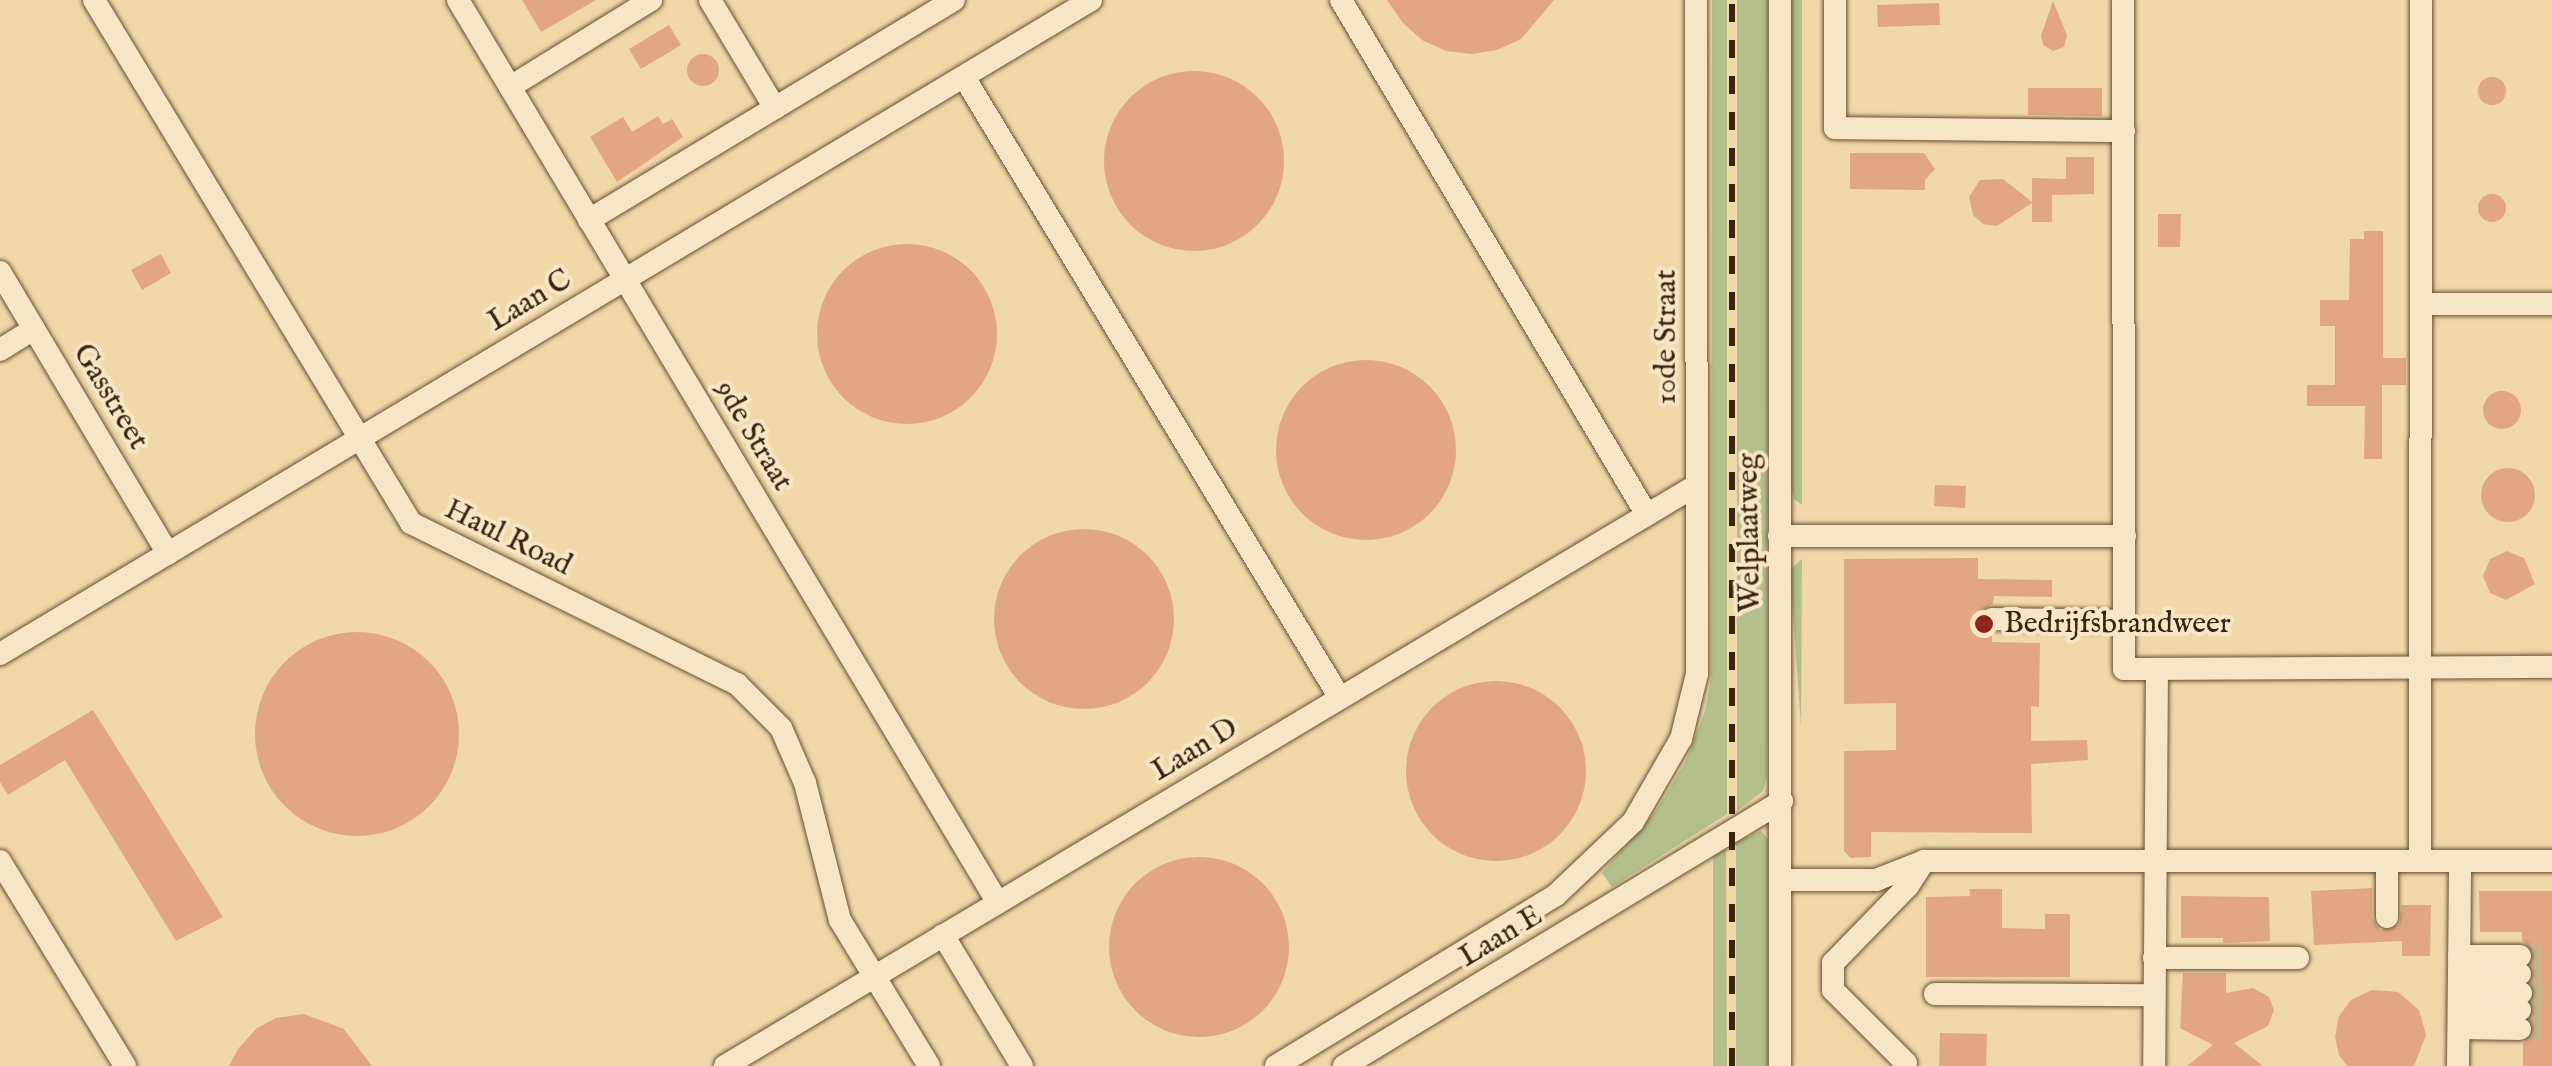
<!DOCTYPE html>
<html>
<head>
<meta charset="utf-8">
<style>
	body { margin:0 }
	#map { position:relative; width:2552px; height:1066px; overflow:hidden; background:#f1d8a8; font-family:"IM FELL English",serif }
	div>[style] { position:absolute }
	.green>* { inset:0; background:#b4c08c }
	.building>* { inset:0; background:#e2a782 }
	.round { border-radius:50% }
	.minor-tunnel>* { height:22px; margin-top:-11px; transform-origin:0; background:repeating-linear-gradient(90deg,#ccb489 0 22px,transparent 0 33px) }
	.roads { filter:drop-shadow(0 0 2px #685035) drop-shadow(0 0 2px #685035) }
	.minor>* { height:22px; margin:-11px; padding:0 11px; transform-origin:11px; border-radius:11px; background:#f6e6c6 }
	.rail>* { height:6px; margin-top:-3px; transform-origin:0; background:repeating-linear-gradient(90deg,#3a230f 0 18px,transparent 0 36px) }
	.dots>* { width:28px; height:28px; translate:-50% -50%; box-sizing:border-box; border:5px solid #f6e6c6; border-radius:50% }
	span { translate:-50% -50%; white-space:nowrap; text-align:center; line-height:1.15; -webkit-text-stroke:8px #f6e6c6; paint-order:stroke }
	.street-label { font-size:30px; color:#3a230f }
	.poi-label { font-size:30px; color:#3a230f }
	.left { translate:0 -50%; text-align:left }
</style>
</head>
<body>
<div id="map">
	<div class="green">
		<div style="clip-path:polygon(1712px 0,1727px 0,1727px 814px,1612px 887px,1602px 873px,1656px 811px,1686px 761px,1705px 711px,1711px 678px)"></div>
		<div style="clip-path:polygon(1737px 0,1768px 0,1767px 776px,1763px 791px,1737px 811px)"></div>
		<div style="clip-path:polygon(1791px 0,1802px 0,1802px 505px,1794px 499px,1791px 486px)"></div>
		<div style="clip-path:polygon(1802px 559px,1801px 727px,1790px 570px)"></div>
		<div style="clip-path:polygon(1761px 831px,1768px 839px,1768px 1066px,1736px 1066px,1736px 842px)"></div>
		<div style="clip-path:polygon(1726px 849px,1727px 1066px,1713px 1066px,1713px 857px)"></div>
	</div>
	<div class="building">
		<div style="clip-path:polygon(522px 0,596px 0,541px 32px)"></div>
		<div style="clip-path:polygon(1387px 0,1554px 0,1521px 39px,1497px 50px,1472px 54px,1446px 51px,1422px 40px,1403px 23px)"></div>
		<div style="clip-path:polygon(2053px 1px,2067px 35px,2064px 47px,2053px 51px,2043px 45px,2041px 36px)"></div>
		<div style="clip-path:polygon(1939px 3px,1940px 25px,1878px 27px,1877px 5px)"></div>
		<div style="clip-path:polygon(669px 25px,681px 45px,641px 69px,629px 49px)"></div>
		<div class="round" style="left:687px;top:54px;width:32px;height:32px"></div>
		<div class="round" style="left:1104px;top:71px;width:180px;height:180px"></div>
		<div class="round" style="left:2478px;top:77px;width:28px;height:28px"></div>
		<div style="clip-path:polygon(2028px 88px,2102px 88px,2102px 116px,2028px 115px)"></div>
		<div style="clip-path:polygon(658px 116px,663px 124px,672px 119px,683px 137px,617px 182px,590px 137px,623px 117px,632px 132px)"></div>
		<div style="clip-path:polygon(1850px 153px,1924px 153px,1935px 169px,1925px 180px,1925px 190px,1850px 189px)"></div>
		<div style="clip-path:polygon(2066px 157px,2094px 157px,2094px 194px,2052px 195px,2052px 222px,2032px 222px,2032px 203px,1997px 226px,1983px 224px,1973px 215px,1969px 197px,1980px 180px,2003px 179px,2032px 202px,2032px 178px,2066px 179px)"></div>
		<div class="round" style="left:2478px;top:194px;width:28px;height:28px"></div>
		<div style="clip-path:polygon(2158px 214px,2181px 214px,2180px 247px,2158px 247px)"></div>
		<div style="clip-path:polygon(2364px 231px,2383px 231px,2383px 358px,2406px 358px,2406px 385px,2382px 385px,2382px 459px,2364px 459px,2365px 406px,2307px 406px,2307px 385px,2335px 385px,2335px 326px,2320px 326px,2320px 300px,2349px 300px,2350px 239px,2364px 239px)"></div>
		<div class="round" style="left:817px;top:244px;width:180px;height:180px"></div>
		<div style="clip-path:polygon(161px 254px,171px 273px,142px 290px,131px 270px)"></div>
		<div class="round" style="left:1276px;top:360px;width:180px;height:180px"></div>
		<div class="round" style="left:2483px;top:391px;width:38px;height:38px"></div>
		<div class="round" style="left:2481px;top:468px;width:54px;height:54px"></div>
		<div style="clip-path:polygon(1935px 485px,1966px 486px,1965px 508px,1934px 506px)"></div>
		<div class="round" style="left:994px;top:529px;width:180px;height:180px"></div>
		<div style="clip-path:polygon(2507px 551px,2524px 558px,2535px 584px,2506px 600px,2490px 593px,2483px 576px,2490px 559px)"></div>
		<div style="clip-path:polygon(1978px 558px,1978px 579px,2052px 580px,2052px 597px,1994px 596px,1993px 604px,1980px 611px,1977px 620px,1984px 631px,1992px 634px,1992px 642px,2040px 643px,2039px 707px,2031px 706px,2031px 741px,2087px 740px,2088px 760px,2031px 764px,2032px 833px,1871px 832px,1871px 857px,1851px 858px,1844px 851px,1844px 751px,1896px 750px,1896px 703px,1844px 704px,1844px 559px)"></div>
		<div class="round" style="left:255px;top:632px;width:204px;height:204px"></div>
		<div class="round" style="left:1406px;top:681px;width:180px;height:180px"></div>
		<div style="clip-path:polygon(93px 710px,223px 917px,176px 941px,65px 760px,8px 795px,0 782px,0 765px)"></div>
		<div class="round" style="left:1109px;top:857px;width:180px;height:180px"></div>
		<div style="clip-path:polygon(2372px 888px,2372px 918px,2380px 930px,2399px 925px,2402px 905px,2431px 905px,2430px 956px,2402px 956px,2402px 941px,2314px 945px,2311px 891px)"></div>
		<div style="clip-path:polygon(1969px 889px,2002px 889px,2002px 928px,2045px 929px,2045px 914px,2070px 914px,2070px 977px,1926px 977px,1926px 897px,1970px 896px)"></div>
		<div style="clip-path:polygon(2479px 891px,2552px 891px,2552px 1066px,2523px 1066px,2523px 1043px,2535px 1030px,2533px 949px,2522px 941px,2522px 932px,2480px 932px)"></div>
		<div style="clip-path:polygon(2181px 896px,2269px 897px,2270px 941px,2223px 943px,2223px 938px,2181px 938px)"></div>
		<div style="clip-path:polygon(2183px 973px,2226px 973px,2226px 993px,2253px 988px,2269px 997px,2274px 1010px,2268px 1026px,2234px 1043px,2263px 1066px,2187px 1066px,2213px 1045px,2180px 1028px)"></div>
		<div style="clip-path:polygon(2372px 990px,2398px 992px,2419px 1010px,2426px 1035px,2414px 1066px,2347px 1066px,2339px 1055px,2335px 1037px,2339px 1016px,2351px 1000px)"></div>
		<div style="clip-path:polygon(304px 1014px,344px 1029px,372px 1066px,229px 1066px,238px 1049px,257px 1028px,276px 1018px)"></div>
		<div style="clip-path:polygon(1940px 1033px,1987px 1034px,1986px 1066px,1939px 1066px)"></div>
	</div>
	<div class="minor-tunnel">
		<div style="left:2520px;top:956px;width:32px"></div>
		<div style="left:2520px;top:974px;width:32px"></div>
		<div style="left:2521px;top:993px;width:31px"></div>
		<div style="left:2520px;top:1010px;width:32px;rotate:2deg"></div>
		<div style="left:2520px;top:1029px;width:32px"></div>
	</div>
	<div class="roads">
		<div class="minor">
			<div style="left:94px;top:0;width:612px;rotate:58.78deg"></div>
			<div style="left:411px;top:523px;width:364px;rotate:26.3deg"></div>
			<div style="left:737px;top:684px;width:62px;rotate:45deg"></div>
			<div style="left:781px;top:728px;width:60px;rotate:66.4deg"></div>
			<div style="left:805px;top:783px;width:141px;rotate:75.7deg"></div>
			<div style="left:840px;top:920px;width:171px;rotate:58.6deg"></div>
			<div style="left:458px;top:0;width:1052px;rotate:59.12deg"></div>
			<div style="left:710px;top:0;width:126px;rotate:59deg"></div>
			<div style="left:1341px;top:0;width:599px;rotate:59.28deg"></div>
			<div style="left:1835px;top:0;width:128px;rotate:90deg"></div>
			<div style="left:1835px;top:128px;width:289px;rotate:0.6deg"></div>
			<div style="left:2123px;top:0;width:669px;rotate:89.91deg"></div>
			<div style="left:2124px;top:669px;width:33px"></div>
			<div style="left:2157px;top:669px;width:397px;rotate:90.4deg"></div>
			<div style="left:964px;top:77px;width:726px;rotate:58.81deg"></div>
			<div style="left:510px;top:87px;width:166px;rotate:-31.7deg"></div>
			<div style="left:589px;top:220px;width:426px;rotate:-31.1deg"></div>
			<div style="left:0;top:272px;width:328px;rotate:59.2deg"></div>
			<div style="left:2421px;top:304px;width:131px"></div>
			<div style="left:0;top:350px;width:40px;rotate:-32deg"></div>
			<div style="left:1779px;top:536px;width:346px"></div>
			<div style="left:1992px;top:619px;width:132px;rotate:0.9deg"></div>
			<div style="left:0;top:654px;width:1272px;rotate:-30.94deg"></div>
			<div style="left:2157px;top:669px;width:395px;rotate:-0.3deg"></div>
			<div style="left:0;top:861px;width:240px;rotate:58.6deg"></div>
			<div style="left:2387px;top:861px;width:56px;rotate:90deg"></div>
			<div style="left:2420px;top:861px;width:861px;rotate:-89.93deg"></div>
			<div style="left:1782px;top:880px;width:94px"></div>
			<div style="left:1876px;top:880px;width:52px;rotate:-21.6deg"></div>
			<div style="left:1924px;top:861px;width:628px"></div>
			<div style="left:943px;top:935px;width:153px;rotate:58.9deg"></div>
			<div style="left:2459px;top:956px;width:61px"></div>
			<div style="left:2154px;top:958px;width:144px"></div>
			<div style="left:2459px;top:973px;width:61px;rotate:0.9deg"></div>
			<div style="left:2459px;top:993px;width:62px"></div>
			<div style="left:1935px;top:994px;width:219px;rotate:0.3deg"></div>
			<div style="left:2459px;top:1009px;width:61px;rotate:0.9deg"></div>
			<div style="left:2459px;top:1028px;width:61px;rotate:0.9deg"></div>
			<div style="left:1906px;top:1063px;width:103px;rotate:-135deg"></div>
			<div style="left:1833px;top:990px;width:27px;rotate:-90deg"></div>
			<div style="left:1833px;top:963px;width:107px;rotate:-45.8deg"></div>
			<div style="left:1908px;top:886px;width:30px;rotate:-57deg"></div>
			<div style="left:725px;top:1066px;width:1132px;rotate:-30.87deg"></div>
			<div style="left:1276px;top:1066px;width:328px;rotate:-31.4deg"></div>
			<div style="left:1556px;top:895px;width:106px;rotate:-43.5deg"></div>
			<div style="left:1633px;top:822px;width:96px;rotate:-60deg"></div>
			<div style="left:1681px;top:739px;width:67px;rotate:-76.2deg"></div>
			<div style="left:1697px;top:674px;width:674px;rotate:-90.09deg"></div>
			<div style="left:1344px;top:1066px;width:512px;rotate:-31.17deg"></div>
			<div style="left:1780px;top:1066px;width:1066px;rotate:-90deg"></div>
			<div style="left:2458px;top:1066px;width:205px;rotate:-89.4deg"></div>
		</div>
	</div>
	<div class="rail">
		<div style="left:1732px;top:1066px;width:1066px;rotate:-90deg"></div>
	</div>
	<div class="dots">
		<div style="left:1984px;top:624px;background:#8f2418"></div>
	</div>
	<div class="street-label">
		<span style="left:530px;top:301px;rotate:-31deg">Laan C</span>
		<span style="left:1667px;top:337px;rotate:-90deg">10de Straat</span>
		<span style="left:110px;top:397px;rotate:59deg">Gasstreet</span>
		<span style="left:753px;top:436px;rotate:59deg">9de Straat</span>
		<span style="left:1750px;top:533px;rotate:-91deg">Welplaatweg</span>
		<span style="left:508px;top:538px;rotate:26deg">Haul Road</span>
		<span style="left:1195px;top:750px;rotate:-31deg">Laan D</span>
		<span style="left:1501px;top:937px;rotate:-31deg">Laan E</span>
	</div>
	<div class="poi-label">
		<span class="left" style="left:2004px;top:624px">Bedrijfsbrandweer</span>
	</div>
</div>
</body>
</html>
